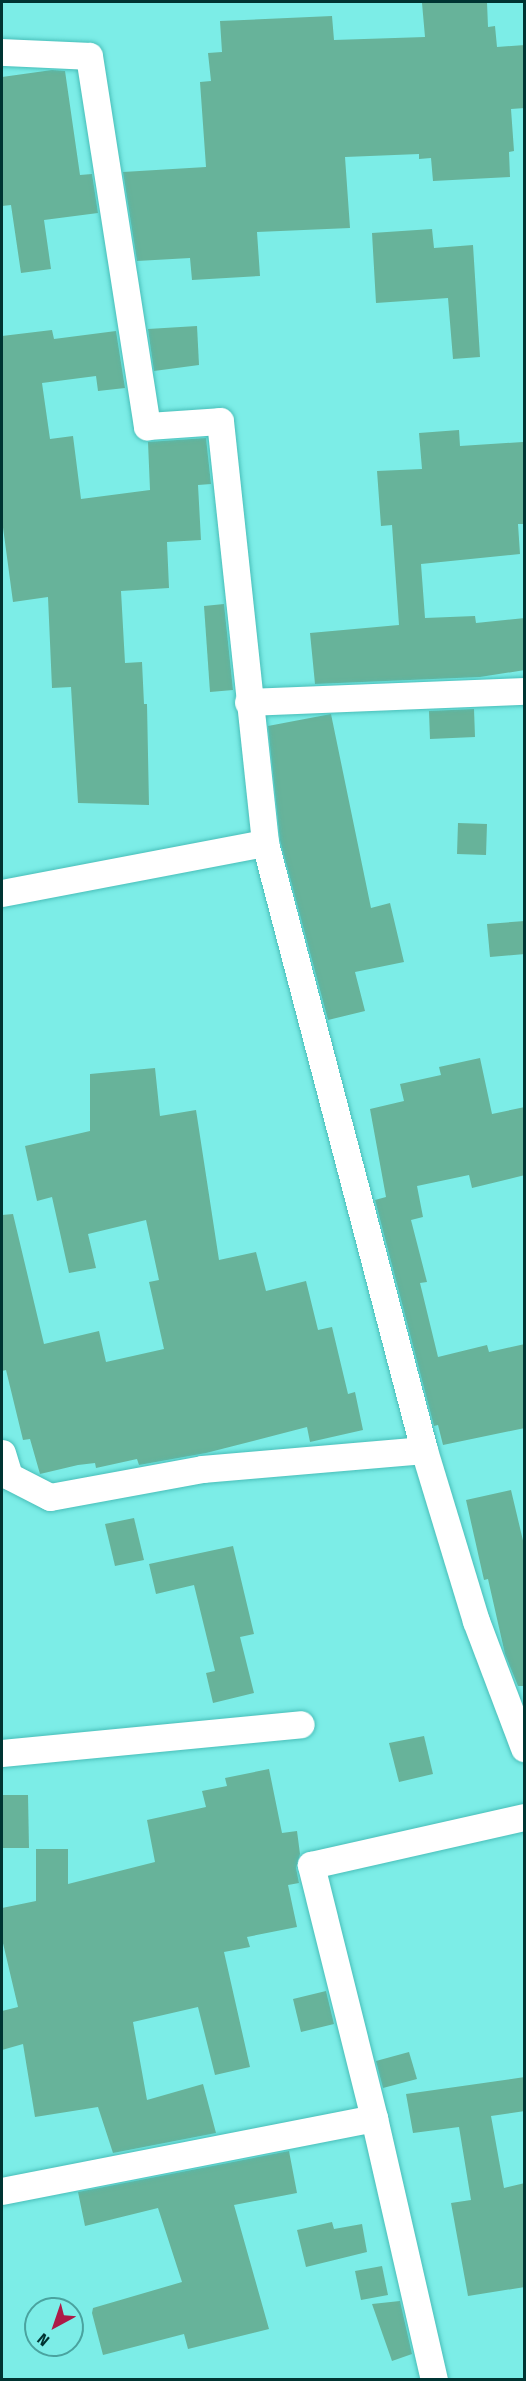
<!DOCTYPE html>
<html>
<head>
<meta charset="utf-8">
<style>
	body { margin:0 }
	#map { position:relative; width:526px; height:2381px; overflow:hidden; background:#7cede7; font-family:"Fira Sans Condensed",sans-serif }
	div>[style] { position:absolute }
	.building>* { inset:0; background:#67b39a }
	.roads { filter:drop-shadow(0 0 2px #49beb9) drop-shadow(0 0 2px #49beb9) }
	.minor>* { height:27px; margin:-13.5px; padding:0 13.5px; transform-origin:13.5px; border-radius:13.5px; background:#fff }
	span { translate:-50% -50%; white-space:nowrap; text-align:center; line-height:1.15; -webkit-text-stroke:5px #7cede7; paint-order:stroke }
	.frame { position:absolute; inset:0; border:3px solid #003432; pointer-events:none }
	.north { position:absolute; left:24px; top:2297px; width:60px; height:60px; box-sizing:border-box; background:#7cede7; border:2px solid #4aa39f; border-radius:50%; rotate:220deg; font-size:16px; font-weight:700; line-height:24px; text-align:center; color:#003432 }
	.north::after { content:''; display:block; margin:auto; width:21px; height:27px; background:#ad1a47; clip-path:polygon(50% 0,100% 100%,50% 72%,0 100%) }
</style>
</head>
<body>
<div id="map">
	<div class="building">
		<div style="clip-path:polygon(487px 2px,488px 27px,495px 26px,497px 47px,525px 45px,525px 108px,511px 109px,514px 151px,509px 152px,510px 177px,433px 181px,431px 158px,419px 159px,419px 154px,345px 157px,350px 228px,257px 232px,260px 276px,192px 280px,190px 258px,137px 261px,123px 172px,206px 167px,200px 82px,211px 81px,208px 53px,222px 52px,220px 21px,332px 16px,334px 40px,425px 37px,422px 3px)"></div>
		<div style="clip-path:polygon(52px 70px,65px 71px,80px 175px,92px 174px,98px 213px,44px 220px,51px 269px,21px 273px,11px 205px,2px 206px,2px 77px)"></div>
		<div style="clip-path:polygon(432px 229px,434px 248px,473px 245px,480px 357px,453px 359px,448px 298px,376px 303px,372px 233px)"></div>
		<div style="clip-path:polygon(197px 326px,199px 365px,154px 371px,148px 329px)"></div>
		<div style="clip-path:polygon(52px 330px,54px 339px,116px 331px,125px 388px,98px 391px,96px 376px,42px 383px,50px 439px,73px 436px,81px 499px,150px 490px,148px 442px,206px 438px,211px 484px,198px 485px,201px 540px,167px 542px,169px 588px,121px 591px,125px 663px,142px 662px,144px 704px,147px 704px,149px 805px,78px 803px,71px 687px,52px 688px,48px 597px,13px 602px,2px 520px,2px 336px)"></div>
		<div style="clip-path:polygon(459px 430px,460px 446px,523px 442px,525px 524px,518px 524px,520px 554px,421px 564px,425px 618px,475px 616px,476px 623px,525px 618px,525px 670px,480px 677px,315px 684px,310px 633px,399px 625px,392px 525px,381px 526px,377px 471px,422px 469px,419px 433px)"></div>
		<div style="clip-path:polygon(224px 604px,233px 690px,210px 692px,204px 606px)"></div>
		<div style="clip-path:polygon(474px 709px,475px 737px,430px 739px,429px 711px)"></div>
		<div style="clip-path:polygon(331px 714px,371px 908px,390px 903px,404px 962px,355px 972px,365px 1011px,328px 1020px,280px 840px,268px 726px)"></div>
		<div style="clip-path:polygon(458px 823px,487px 824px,486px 855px,457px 854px)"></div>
		<div style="clip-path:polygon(525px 921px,525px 954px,490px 957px,487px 924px)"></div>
		<div style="clip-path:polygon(480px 1058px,492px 1114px,525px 1107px,525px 1175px,472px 1188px,469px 1175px,417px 1186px,423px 1217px,411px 1220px,427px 1282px,420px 1283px,438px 1357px,487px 1345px,489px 1352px,525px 1344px,525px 1428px,443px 1445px,438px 1425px,434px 1426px,375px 1200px,386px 1197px,370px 1109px,404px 1101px,400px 1084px,441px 1075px,439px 1067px)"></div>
		<div style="clip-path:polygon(155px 1068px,160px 1116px,196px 1110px,219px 1260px,256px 1252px,266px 1291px,306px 1281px,318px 1330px,332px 1327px,348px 1394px,355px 1392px,363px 1430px,310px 1442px,307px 1427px,206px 1453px,139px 1465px,137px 1459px,96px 1468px,95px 1463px,78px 1465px,40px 1474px,30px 1439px,23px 1440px,6px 1370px,2px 1371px,2px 1215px,13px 1214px,44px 1344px,99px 1331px,106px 1362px,164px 1349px,149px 1282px,159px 1280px,146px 1220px,88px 1234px,96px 1268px,69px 1273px,52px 1197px,37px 1201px,25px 1146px,90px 1131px,90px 1074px)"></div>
		<div style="clip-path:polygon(511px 1490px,525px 1549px,525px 1686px,518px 1686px,505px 1654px,488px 1579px,484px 1580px,466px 1500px)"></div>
		<div style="clip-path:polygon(134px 1518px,144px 1560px,115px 1566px,105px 1524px)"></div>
		<div style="clip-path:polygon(233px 1546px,254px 1634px,240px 1637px,254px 1693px,213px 1703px,206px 1673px,215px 1671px,194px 1585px,156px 1594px,149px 1564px)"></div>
		<div style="clip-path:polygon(424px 1736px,433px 1774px,399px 1782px,389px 1743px)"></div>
		<div style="clip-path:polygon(269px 1769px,282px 1833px,297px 1831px,300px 1854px,296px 1868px,299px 1883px,288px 1885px,297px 1927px,247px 1937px,250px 1947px,224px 1952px,250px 2067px,215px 2075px,198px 2007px,133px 2022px,147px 2100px,203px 2084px,216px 2133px,113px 2153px,98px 2107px,35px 2117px,23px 2044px,2px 2050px,2px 2011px,18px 2007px,2px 1939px,2px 1908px,36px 1901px,36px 1849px,68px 1849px,68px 1884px,155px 1862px,147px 1820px,206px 1807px,202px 1791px,227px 1786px,225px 1778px)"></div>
		<div style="clip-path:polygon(2px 1795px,28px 1795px,29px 1848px,2px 1848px)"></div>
		<div style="clip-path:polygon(326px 1991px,334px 2024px,301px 2032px,293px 1999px)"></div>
		<div style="clip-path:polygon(409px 2052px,417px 2079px,383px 2088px,376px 2061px)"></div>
		<div style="clip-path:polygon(525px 2077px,525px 2111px,491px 2116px,504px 2188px,525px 2183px,525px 2287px,468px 2296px,451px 2203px,471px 2200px,459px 2127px,413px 2133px,406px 2094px)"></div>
		<div style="clip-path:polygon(289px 2151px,297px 2193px,234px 2205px,269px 2329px,188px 2349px,184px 2334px,103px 2355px,92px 2313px,93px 2308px,182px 2282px,158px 2208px,85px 2226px,78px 2192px)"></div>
		<div style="clip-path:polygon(332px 2222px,334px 2229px,362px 2224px,367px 2252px,306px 2267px,297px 2230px)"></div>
		<div style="clip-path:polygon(382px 2266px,388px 2295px,361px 2300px,355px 2271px)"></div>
		<div style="clip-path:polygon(400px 2301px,412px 2354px,392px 2361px,372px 2304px)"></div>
	</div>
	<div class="roads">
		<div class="minor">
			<div style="left:2px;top:52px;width:87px;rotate:2.6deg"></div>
			<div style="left:89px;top:56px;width:375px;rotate:81.1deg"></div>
			<div style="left:147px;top:426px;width:73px;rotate:-3.9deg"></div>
			<div style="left:220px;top:421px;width:424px;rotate:83.9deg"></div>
			<div style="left:248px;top:702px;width:276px;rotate:-2.3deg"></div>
			<div style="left:2px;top:893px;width:268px;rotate:-10.8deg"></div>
			<div style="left:265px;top:843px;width:627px;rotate:75.32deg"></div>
			<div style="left:2px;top:1453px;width:24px;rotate:73deg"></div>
			<div style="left:9px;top:1476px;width:46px;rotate:27.1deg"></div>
			<div style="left:50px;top:1497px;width:155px;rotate:-10.4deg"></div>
			<div style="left:202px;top:1469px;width:223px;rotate:-4.9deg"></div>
			<div style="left:424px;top:1450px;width:179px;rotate:73.1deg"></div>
			<div style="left:476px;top:1621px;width:136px;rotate:69.3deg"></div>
			<div style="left:2px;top:1753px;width:300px;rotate:-5.5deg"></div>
			<div style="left:374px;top:2118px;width:269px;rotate:77.1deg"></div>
			<div style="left:2px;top:2191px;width:379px;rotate:-11.1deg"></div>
			<div style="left:374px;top:2118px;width:261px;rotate:-104deg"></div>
			<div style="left:311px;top:1865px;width:218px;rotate:-12.7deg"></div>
		</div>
	</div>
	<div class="frame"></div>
	<div class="north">N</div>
</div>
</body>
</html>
